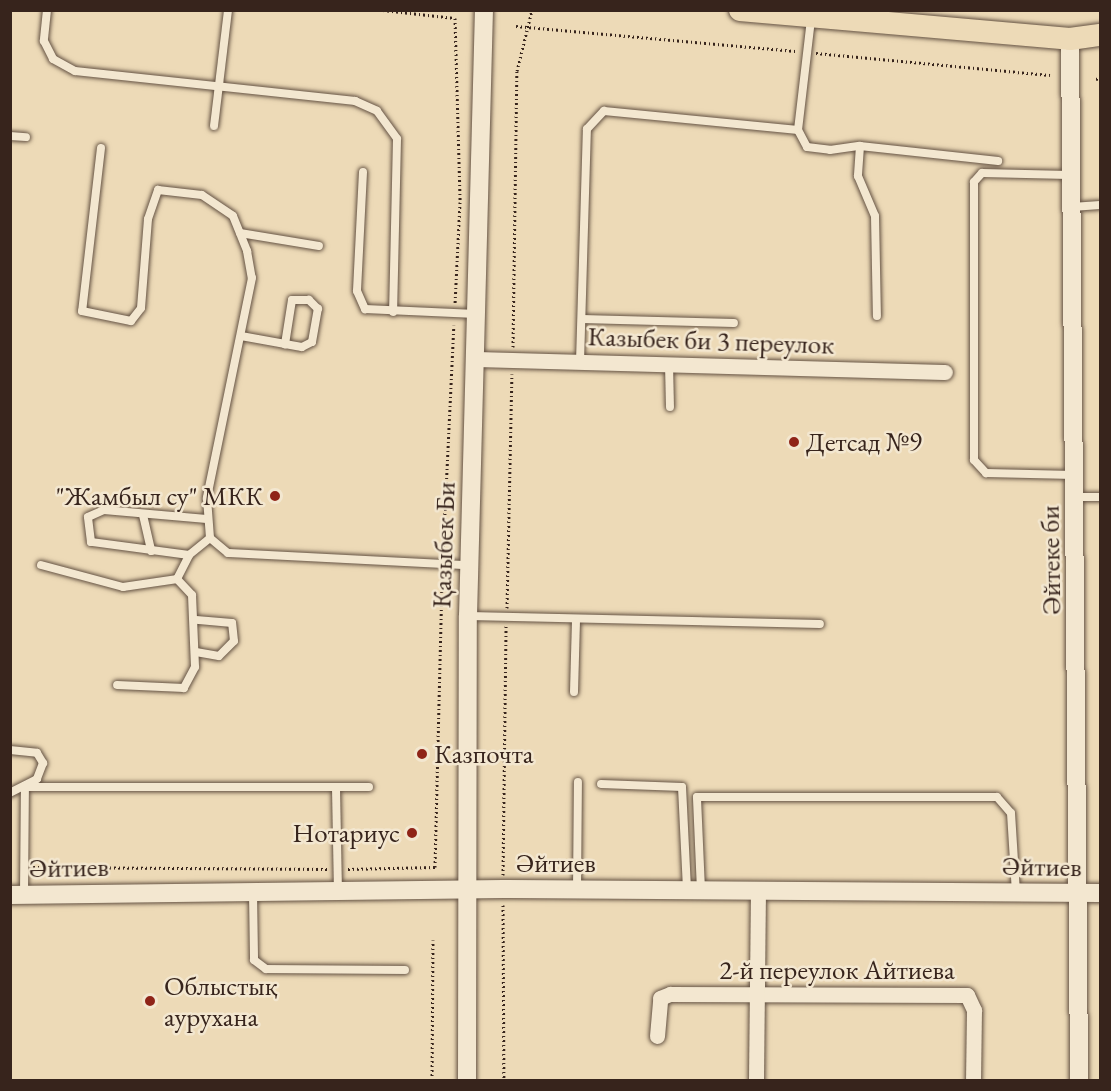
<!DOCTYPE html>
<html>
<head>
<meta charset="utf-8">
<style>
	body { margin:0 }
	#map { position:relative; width:1111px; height:1091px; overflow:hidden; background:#eddab7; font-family:"EB Garamond",serif }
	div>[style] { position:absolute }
	.path>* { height:3px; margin-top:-1.5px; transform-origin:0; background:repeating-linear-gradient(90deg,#37241c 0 1.5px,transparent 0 4.5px) }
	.roads { filter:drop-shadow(0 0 2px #645243) drop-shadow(0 0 2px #645243) }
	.service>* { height:8px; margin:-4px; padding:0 4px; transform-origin:4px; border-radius:4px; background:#f3e7d0 }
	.minor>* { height:15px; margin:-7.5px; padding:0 7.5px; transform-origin:7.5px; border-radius:7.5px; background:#f3e7d0 }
	.tertiary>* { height:18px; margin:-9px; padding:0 9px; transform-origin:9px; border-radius:9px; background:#f3e7d0 }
	.primary>* { height:22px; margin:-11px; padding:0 11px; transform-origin:11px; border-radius:11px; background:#eddab7 }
	.dots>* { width:16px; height:16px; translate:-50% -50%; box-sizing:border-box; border:3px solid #f3e7d0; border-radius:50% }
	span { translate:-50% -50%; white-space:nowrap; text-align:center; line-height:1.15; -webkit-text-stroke:5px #f3e7d0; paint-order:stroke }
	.street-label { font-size:27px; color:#37241c }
	.poi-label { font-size:27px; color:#37241c }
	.left { translate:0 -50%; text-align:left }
	.right { translate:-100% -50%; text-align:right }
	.frame { position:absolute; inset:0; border:12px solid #37241c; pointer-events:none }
</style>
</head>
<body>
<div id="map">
	<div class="path">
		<div style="left:383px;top:10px;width:72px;rotate:6.3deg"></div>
		<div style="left:455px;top:18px;width:184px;rotate:88.4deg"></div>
		<div style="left:460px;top:202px;width:101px;rotate:92.8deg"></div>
		<div style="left:516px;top:26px;width:283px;rotate:5.1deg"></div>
		<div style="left:816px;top:53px;width:235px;rotate:5.4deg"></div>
		<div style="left:1096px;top:79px;width:4px;rotate:-14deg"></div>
		<div style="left:513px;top:347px;width:276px;rotate:-89.2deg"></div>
		<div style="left:517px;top:71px;width:63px;rotate:-76.2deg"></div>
		<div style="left:443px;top:555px;width:230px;rotate:-87.3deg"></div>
		<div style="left:507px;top:608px;width:234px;rotate:-88.8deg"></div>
		<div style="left:33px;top:867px;width:294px;rotate:0.4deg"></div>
		<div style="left:348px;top:869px;width:87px;rotate:-1.3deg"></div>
		<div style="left:435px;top:867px;width:294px;rotate:-88.6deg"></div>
		<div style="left:503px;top:875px;width:249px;rotate:-89.3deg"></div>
		<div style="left:503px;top:905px;width:175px;rotate:89.7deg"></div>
		<div style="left:432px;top:1080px;width:140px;rotate:-89.6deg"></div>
	</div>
	<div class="roads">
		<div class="service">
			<div style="left:47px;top:10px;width:31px;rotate:96deg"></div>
			<div style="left:44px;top:41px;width:20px;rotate:63deg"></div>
			<div style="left:53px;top:59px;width:25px;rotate:29deg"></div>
			<div style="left:75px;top:71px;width:282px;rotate:6.1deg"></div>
			<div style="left:355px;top:101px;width:24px;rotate:24deg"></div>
			<div style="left:377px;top:111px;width:34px;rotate:54deg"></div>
			<div style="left:397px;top:139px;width:173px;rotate:91.3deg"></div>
			<div style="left:214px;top:126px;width:117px;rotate:-83.1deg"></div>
			<div style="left:798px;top:130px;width:112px;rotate:-83.3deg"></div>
			<div style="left:10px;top:136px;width:16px;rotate:4deg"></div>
			<div style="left:860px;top:146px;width:30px;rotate:94deg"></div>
			<div style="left:858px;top:176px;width:43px;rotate:67deg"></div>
			<div style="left:875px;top:216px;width:100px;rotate:88.9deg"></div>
			<div style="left:101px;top:148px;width:164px;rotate:96.6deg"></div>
			<div style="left:82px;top:311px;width:50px;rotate:11.5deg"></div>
			<div style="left:131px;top:321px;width:16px;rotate:-52deg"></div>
			<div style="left:141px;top:308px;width:89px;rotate:-85.5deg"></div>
			<div style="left:148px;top:219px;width:31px;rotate:-71deg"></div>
			<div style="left:158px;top:190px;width:44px;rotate:6.5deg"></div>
			<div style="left:202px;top:195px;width:37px;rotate:34deg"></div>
			<div style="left:233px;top:216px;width:38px;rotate:68deg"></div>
			<div style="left:247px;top:251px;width:27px;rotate:80deg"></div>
			<div style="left:252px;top:278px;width:225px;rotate:101.6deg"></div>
			<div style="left:207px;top:498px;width:40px;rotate:85.7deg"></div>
			<div style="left:210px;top:538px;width:23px;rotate:40deg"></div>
			<div style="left:228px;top:553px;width:241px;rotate:2.9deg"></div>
			<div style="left:363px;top:172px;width:119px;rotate:92.9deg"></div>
			<div style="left:357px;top:291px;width:20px;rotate:66deg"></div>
			<div style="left:365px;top:309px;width:111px;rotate:2.6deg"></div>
			<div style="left:1069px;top:175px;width:87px;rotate:-178.7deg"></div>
			<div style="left:982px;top:173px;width:12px;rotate:132deg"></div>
			<div style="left:974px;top:182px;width:278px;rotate:90deg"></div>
			<div style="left:974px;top:460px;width:18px;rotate:47deg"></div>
			<div style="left:986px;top:473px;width:88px;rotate:1.3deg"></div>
			<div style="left:1072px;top:207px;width:28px;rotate:-4deg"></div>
			<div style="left:240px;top:233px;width:80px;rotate:9.3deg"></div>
			<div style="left:582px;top:319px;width:152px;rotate:1.5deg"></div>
			<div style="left:241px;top:336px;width:45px;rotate:10.3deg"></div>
			<div style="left:285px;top:344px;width:17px;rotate:10deg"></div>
			<div style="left:302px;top:347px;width:11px;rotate:-27deg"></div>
			<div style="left:312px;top:342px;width:34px;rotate:-80deg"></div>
			<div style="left:318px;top:309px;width:13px;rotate:-135deg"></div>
			<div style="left:309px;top:300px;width:17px;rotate:180deg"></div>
			<div style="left:292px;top:300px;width:45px;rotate:99deg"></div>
			<div style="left:580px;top:362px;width:233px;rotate:-88.3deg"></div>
			<div style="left:587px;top:129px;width:25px;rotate:-47deg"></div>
			<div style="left:604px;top:111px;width:195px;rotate:5.6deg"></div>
			<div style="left:798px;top:130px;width:19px;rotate:62deg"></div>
			<div style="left:807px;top:147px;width:23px;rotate:7deg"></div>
			<div style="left:830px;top:150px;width:30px;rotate:-8deg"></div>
			<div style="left:860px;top:146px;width:139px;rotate:6.2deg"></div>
			<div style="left:669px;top:364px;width:43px;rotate:88.7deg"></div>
			<div style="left:1076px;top:497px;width:24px"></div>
			<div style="left:143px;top:515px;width:37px;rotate:77deg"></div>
			<div style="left:189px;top:555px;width:99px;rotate:-172.4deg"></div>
			<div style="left:91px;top:542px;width:25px;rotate:-97deg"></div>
			<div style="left:88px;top:517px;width:17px;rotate:-24deg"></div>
			<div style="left:104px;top:510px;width:103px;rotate:5deg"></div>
			<div style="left:41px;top:565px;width:85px;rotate:15deg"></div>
			<div style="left:123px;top:587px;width:55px;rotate:-8.4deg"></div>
			<div style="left:177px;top:579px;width:22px;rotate:47deg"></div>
			<div style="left:192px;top:595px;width:72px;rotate:87.6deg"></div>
			<div style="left:195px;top:667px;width:24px;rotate:118deg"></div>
			<div style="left:184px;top:688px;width:67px;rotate:-177.4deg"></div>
			<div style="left:177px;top:579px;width:27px;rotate:-63deg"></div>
			<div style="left:189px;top:555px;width:27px;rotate:-39deg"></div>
			<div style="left:469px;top:616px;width:351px;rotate:1.3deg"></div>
			<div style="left:196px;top:652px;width:23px;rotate:10deg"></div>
			<div style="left:219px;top:656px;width:21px;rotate:-45deg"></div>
			<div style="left:234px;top:641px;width:18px;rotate:-96deg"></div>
			<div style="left:232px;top:623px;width:36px;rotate:-175deg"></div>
			<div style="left:574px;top:692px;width:71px;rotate:-88.4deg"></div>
			<div style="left:10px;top:750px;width:27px;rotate:6deg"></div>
			<div style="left:37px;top:753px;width:12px;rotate:59deg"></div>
			<div style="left:43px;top:763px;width:17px;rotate:111deg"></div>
			<div style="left:37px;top:779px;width:30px;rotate:153deg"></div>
			<div style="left:601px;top:784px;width:81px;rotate:2.1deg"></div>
			<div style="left:682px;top:787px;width:103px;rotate:87.2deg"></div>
			<div style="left:336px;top:788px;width:102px;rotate:88.9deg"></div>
			<div style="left:577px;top:889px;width:107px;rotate:-89.5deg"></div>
			<div style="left:701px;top:890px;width:93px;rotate:-92.5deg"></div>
			<div style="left:697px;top:797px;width:300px"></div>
			<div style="left:997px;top:797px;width:21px;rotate:49deg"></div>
			<div style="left:1011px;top:813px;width:79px;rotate:86.4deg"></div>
			<div style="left:24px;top:893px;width:106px;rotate:-89.5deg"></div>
			<div style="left:25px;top:787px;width:344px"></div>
			<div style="left:253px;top:893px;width:67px;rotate:89.1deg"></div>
			<div style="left:254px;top:960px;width:15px;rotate:37deg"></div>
			<div style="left:266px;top:969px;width:139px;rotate:0.4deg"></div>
		</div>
		<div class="minor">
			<div style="left:475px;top:359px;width:470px;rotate:1.6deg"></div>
			<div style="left:657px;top:1036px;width:38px;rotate:-85deg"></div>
			<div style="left:660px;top:998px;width:11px;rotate:-22deg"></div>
			<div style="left:670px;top:994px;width:297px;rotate:0.2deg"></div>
			<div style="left:967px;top:995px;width:17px;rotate:65deg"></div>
			<div style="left:974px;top:1010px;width:70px;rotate:90.8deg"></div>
			<div style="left:756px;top:1080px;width:190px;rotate:-89.4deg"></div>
		</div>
		<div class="tertiary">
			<div style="left:1070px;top:39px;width:1041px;rotate:89.5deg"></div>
			<div style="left:10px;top:895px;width:493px;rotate:-0.7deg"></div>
			<div style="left:503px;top:889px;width:597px;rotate:0.38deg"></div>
			<div style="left:467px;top:1080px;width:464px;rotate:-89.9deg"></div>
			<div style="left:468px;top:616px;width:606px;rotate:-88.49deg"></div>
		</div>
		<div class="primary">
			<div style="left:740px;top:10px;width:331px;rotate:5deg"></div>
			<div style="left:1070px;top:39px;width:30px;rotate:-8deg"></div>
		</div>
	</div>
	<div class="dots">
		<div style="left:794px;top:442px;background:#8f2418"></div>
		<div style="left:275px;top:496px;background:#8f2418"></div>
		<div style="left:422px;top:754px;background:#8f2418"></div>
		<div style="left:412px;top:833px;background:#8f2418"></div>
		<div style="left:150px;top:1001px;background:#8f2418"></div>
	</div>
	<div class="street-label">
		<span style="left:711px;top:340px;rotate:2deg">Казыбек би 3 переулок</span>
		<span style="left:443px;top:545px;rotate:-88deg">Қазыбек Би</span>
		<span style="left:1050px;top:560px;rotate:-91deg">Әйтеке би</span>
		<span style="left:556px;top:863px">Әйтиев</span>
		<span style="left:1042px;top:866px;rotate:1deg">Әйтиев</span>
		<span style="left:69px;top:867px;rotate:-1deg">Әйтиев</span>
		<span style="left:837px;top:970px">2-й переулок Айтиева</span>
	</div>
	<div class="poi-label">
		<span class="left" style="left:806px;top:442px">Детсад №9</span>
		<span class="right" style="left:263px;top:496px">"Жамбыл су" МКК</span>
		<span class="left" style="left:434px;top:754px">Казпочта</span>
		<span class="right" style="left:400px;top:833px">Нотариус</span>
		<span class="left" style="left:164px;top:1001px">Облыстық<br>аурухана</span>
	</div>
	<div class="frame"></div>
</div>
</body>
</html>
